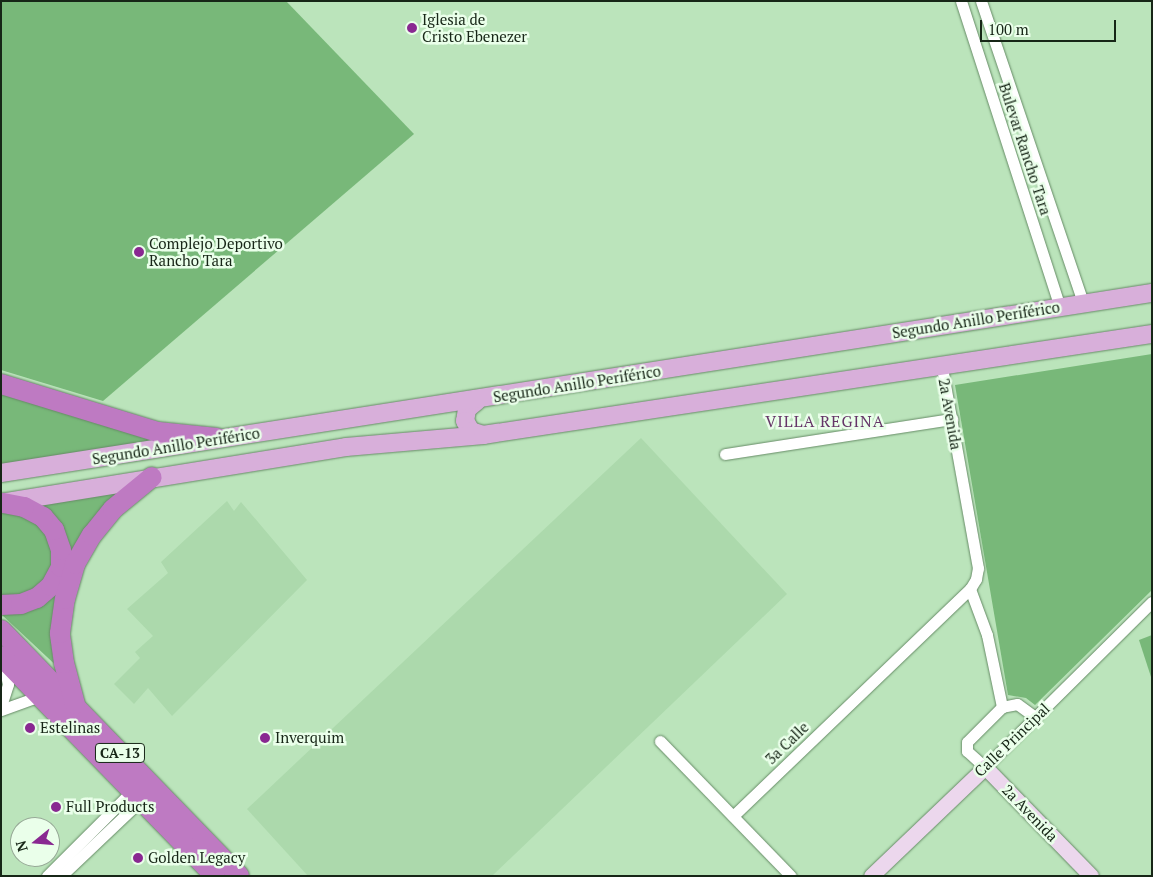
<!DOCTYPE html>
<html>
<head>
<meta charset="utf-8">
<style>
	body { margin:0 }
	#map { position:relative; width:1153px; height:877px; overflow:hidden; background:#bbe4bb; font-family:"PT Serif",serif }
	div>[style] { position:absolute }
	.built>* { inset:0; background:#acd9ac }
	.green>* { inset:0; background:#78b879 }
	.roads { filter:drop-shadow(0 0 1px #668b66) drop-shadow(0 0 1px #668b66) }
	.street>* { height:11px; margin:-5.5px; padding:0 5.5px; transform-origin:5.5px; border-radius:5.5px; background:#fff }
	.secondary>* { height:15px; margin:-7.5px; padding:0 7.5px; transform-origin:7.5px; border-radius:7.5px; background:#ecd7ed }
	.primary>* { height:18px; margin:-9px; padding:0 9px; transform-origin:9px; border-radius:9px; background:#d8afda }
	.highway>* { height:20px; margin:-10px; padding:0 10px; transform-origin:10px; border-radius:10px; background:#be7ac2 }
	.dots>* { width:14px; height:14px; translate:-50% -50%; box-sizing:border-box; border:2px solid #eaffea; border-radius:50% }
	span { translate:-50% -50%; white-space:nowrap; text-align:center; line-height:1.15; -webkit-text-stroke:5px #eaffea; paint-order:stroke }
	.shield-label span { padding:1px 4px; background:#eaffea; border:1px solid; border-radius:4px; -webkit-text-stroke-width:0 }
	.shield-label { font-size:14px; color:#172617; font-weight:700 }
	.poi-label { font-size:15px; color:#172617 }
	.left { translate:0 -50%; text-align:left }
	.street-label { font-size:15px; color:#172617 }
	.neighbourhood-label { font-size:16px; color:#653568; letter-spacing:1px }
	.frame { position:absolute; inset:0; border:2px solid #172617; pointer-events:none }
	.north { position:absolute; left:10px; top:817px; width:50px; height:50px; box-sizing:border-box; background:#eaffea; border:1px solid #96a896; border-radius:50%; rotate:253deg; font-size:14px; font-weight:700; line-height:20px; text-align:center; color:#172617 }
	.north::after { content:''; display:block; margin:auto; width:18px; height:22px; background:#892891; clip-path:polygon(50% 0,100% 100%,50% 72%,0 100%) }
	.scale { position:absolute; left:980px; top:20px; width:136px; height:22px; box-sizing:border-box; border:2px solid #172617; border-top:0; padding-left:6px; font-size:15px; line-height:18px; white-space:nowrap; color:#172617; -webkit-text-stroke:4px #eaffea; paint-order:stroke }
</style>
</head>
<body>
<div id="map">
	<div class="built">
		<div style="clip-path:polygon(641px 438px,787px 594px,492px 876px,308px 876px,247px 809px)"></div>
		<div style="clip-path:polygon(227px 501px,234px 511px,241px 502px,307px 580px,172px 716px,148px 688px,134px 704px,114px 684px,140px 658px,135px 652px,153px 636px,127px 609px,168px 573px,161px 562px)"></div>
	</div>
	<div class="green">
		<div style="clip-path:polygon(1px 1px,286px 1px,414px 134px,103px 401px,1px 370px)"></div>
		<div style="clip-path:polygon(1152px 354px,1152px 590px,1035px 705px,1026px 698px,1008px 695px,955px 385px)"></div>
		<div style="clip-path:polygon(1px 387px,183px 441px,1px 469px)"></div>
		<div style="clip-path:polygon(135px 486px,72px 559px,62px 671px,1px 614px,10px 610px,65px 561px,28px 505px)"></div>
		<div style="clip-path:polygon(8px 508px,51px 532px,57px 566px,34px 594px,1px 599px,1px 510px)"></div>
		<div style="clip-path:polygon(1152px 635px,1152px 680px,1139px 640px)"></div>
	</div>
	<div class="roads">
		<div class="street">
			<div style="left:961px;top:1px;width:322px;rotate:72.1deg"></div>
			<div style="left:981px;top:1px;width:319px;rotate:71.3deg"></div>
			<div style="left:725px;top:454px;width:230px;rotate:-8.8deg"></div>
			<div style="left:970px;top:589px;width:49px;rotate:69.7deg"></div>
			<div style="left:987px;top:635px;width:74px;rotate:78.2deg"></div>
			<div style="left:1px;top:706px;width:23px;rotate:-72deg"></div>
			<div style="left:8px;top:684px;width:22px;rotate:-103deg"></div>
			<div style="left:1px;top:710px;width:41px;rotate:-19.7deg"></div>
			<div style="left:1035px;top:717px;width:22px;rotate:-144deg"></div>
			<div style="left:1017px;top:704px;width:15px;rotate:169deg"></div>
			<div style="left:1002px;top:707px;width:49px;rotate:135deg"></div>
			<div style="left:967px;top:742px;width:9px;rotate:90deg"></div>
			<div style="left:967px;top:751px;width:24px;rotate:42deg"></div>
			<div style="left:985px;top:767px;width:235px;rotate:-44.7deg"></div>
			<div style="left:660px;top:741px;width:188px;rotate:45.9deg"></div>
			<div style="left:733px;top:816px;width:328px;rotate:-43.8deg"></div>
			<div style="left:970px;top:589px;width:12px;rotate:-59deg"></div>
			<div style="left:976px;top:579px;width:11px;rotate:-80deg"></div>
			<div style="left:978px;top:568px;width:204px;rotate:-100.2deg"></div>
			<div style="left:47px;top:876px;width:120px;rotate:-45deg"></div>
			<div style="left:61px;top:876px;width:110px;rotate:-43.5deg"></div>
		</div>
		<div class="secondary">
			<div style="left:871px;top:876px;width:158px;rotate:-43.7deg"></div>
			<div style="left:985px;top:767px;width:152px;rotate:45.8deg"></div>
		</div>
		<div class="primary">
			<div style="left:477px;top:401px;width:13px;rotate:141deg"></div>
			<div style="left:467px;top:409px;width:12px;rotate:99deg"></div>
			<div style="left:465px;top:421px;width:12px;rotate:59deg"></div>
			<div style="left:471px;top:431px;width:13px;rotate:18deg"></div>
			<div style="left:1px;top:473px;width:1165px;rotate:-8.89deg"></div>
			<div style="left:7px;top:502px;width:343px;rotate:-9.2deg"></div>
			<div style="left:346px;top:447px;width:138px;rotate:-5deg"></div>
			<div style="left:483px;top:435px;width:677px;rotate:-8.59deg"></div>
		</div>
		<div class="highway">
			<div style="left:1px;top:384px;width:164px;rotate:17deg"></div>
			<div style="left:158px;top:432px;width:59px;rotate:5.8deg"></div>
			<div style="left:1px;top:605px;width:20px;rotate:-3deg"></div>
			<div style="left:21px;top:604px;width:17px;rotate:-21deg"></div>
			<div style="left:37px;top:598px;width:18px;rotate:-41deg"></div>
			<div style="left:51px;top:586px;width:21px;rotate:-62deg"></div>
			<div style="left:61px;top:567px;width:17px;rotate:-90deg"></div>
			<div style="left:61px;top:550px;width:21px;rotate:-109deg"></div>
			<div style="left:54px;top:530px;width:17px;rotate:-130deg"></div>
			<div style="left:43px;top:517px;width:21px;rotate:-152deg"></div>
			<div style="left:24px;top:507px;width:21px;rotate:-169deg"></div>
			<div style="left:1px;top:630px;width:342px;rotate:45.9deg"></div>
			<div style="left:1px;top:656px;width:307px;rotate:45.8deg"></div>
			<div style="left:75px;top:704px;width:42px;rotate:-105deg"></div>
			<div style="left:64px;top:663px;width:30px;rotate:-98deg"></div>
			<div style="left:60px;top:633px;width:34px;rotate:-82deg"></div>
			<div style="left:65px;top:599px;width:36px;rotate:-74deg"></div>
			<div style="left:75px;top:564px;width:34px;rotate:-60deg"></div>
			<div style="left:92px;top:535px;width:33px;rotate:-51deg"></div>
			<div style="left:113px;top:509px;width:50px;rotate:-39.4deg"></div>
		</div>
	</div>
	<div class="dots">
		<div style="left:412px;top:28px;background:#892891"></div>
		<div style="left:139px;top:252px;background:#892891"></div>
		<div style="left:30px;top:728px;background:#892891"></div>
		<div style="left:265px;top:738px;background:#892891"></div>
		<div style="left:56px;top:807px;background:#892891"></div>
		<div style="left:138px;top:858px;background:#892891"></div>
	</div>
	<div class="shield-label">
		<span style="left:120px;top:753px">CA-13</span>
	</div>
	<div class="poi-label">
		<span class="left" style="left:422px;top:28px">Iglesia de<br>Cristo Ebenezer</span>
		<span class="left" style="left:149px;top:252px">Complejo Deportivo<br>Rancho Tara</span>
		<span class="left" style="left:40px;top:728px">Estelinas</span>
		<span class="left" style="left:275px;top:738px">Inverquim</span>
		<span class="left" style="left:66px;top:807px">Full Products</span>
		<span class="left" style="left:148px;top:858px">Golden Legacy</span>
	</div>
	<div class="street-label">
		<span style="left:1025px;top:149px;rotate:72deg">Bulevar Rancho Tara</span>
		<span style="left:976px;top:320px;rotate:-9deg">Segundo Anillo Periférico</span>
		<span style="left:577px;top:384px;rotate:-9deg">Segundo Anillo Periférico</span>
		<span style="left:950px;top:414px;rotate:80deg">2a Avenida</span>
		<span style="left:176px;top:446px;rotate:-9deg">Segundo Anillo Periférico</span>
		<span style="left:1012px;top:740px;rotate:-44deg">Calle Principal</span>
		<span style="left:787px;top:743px;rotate:-44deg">3a Calle</span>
		<span style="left:1030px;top:813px;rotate:46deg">2a Avenida</span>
	</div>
	<div class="neighbourhood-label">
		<span style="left:825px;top:421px">VILLA REGINA</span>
	</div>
	<div class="frame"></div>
	<div class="north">N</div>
	<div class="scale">100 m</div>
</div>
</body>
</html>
